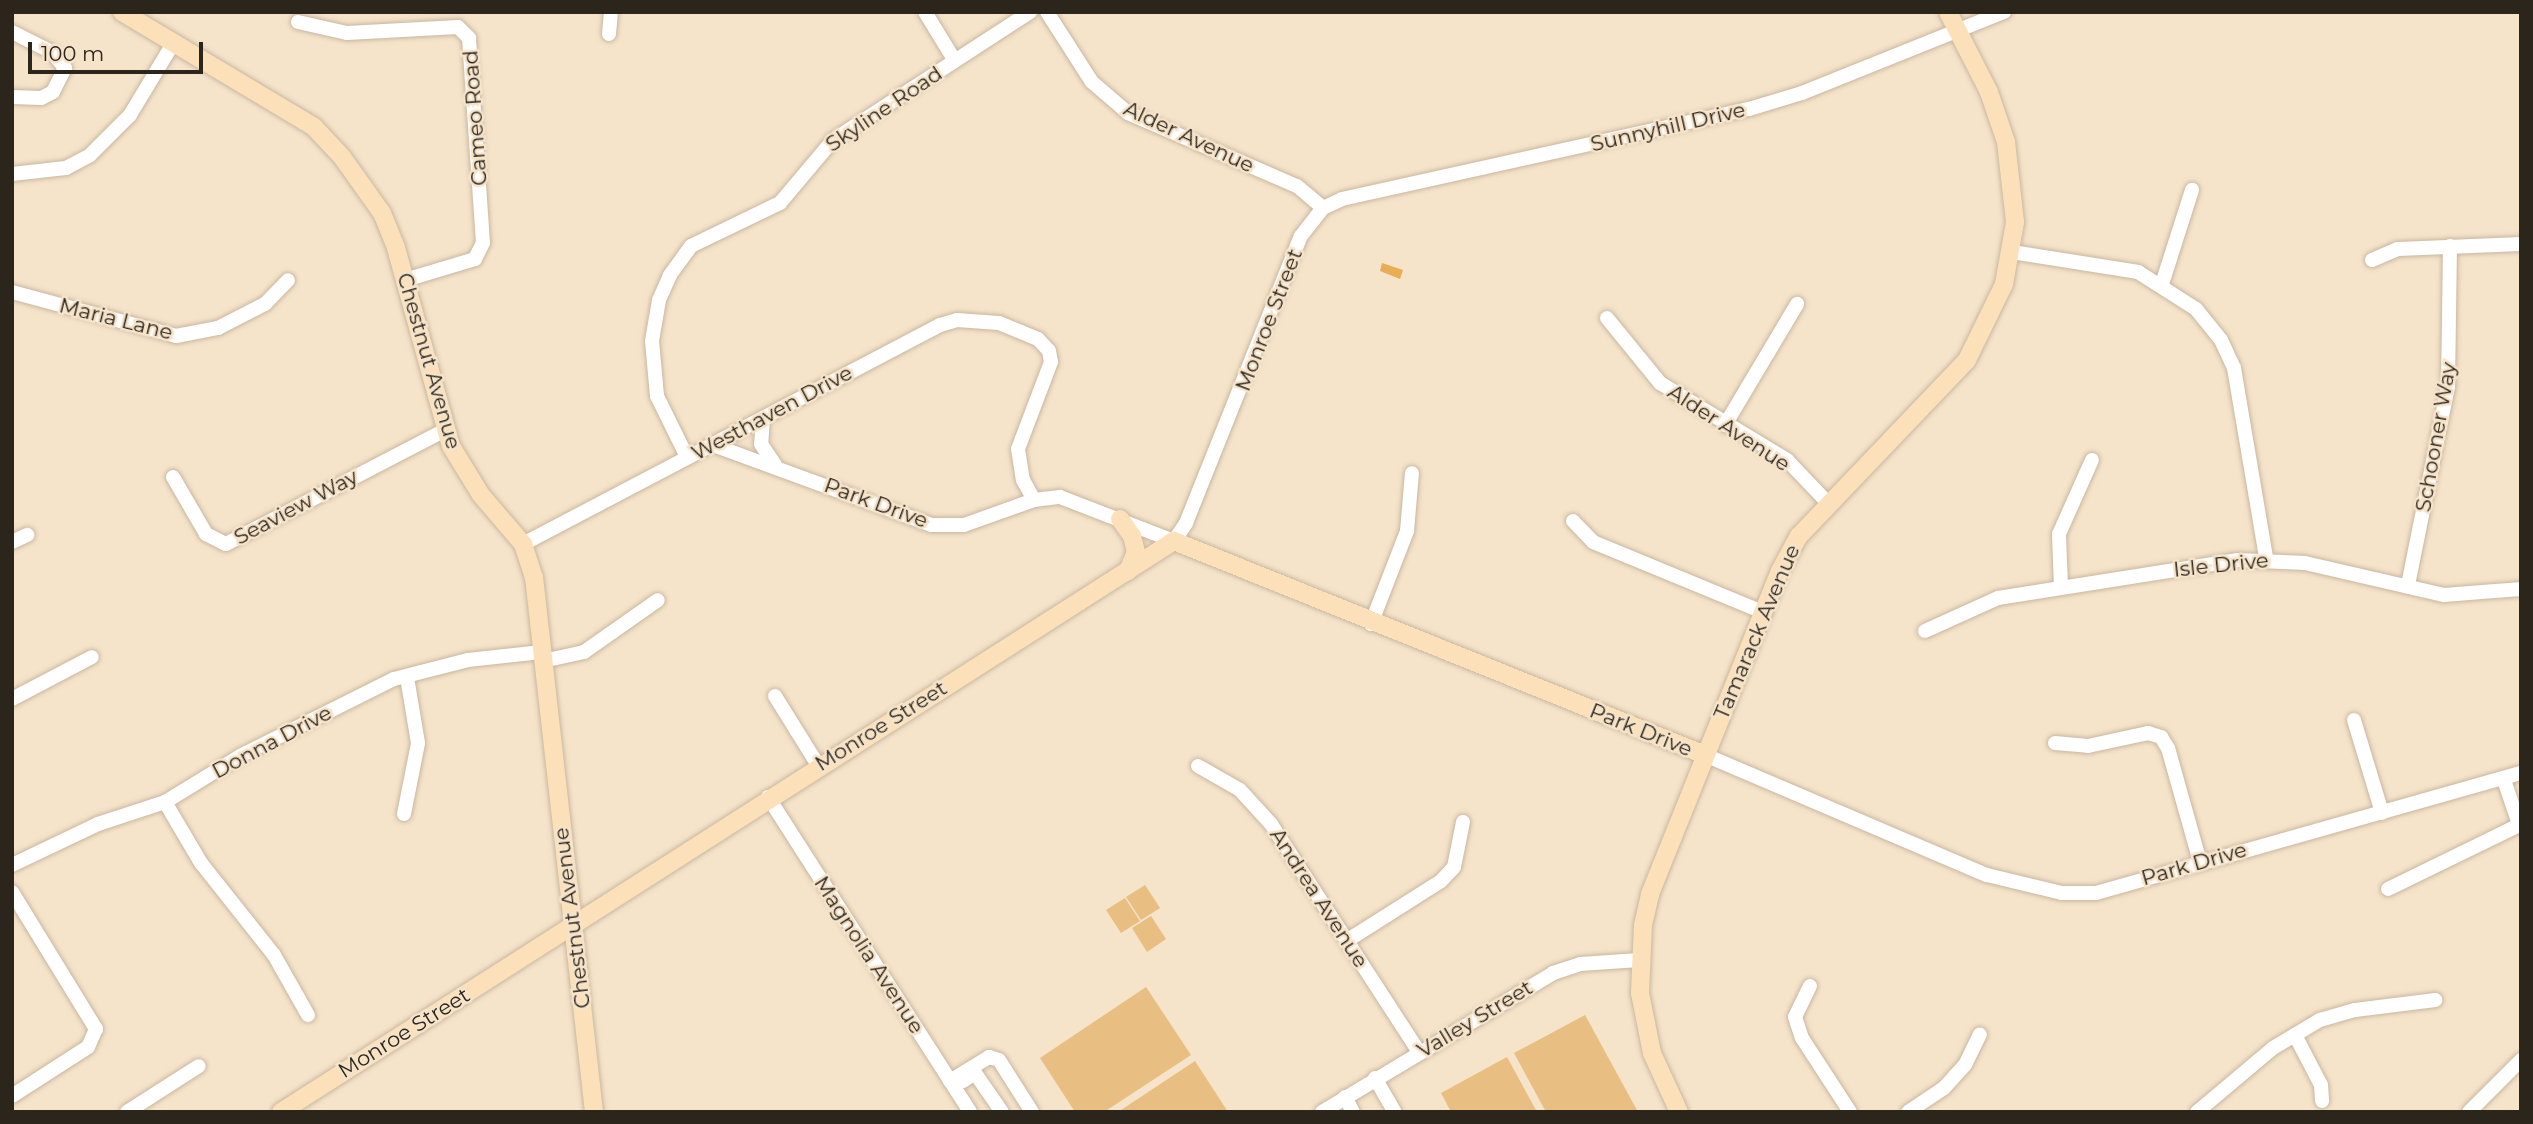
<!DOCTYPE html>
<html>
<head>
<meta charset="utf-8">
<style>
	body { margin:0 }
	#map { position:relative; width:2533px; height:1124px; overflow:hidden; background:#f5e3ca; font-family:Montserrat,sans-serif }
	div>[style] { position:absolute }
	.green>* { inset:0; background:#e9be82 }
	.water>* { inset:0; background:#e8ad55 }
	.roads { filter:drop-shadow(0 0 2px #c9b7a0) drop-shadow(0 0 2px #c9b7a0) }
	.minor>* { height:14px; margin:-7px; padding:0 7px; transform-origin:7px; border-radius:7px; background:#fff }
	.major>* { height:18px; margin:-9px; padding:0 9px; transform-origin:9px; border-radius:9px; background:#fce0b9 }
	span { translate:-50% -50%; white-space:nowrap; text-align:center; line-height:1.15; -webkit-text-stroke:5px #f5e3ca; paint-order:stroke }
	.street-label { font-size:21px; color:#2c251c }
	.frame { position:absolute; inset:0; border:14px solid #2c251c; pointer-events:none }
	.scale { position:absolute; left:28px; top:42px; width:175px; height:32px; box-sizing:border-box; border:4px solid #2c251c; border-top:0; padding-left:9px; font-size:21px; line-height:24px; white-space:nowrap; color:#2c251c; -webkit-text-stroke:5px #f5e3ca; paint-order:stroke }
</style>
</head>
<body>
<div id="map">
	<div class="green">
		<div style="clip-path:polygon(1145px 885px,1160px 908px,1141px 920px,1126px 897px)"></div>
		<div style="clip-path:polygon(1125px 898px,1140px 921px,1121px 933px,1106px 910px)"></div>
		<div style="clip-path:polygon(1151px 916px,1166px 939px,1147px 952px,1132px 928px)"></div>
		<div style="clip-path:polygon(1146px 987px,1191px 1055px,1104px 1112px,1075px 1112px,1040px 1058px)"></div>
		<div style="clip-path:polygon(1585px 1015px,1638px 1112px,1546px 1112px,1514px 1053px)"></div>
		<div style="clip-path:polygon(1507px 1057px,1537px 1112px,1451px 1112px,1441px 1093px)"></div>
		<div style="clip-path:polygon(1195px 1061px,1228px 1112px,1118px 1112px)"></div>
	</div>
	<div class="water">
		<div style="clip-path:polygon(1382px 263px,1403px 270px,1400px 279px,1380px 271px)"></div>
	</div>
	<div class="roads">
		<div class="minor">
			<div style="left:925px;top:12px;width:57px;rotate:58.5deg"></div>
			<div style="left:1047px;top:12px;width:83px;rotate:57.3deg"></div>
			<div style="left:1092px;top:82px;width:48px;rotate:40.7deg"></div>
			<div style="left:1128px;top:113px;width:184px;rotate:23.4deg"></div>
			<div style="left:1297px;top:186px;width:34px;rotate:40deg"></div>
			<div style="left:298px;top:22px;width:50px;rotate:12.7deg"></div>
			<div style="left:347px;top:33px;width:111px;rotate:-3.1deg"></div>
			<div style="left:458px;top:27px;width:16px;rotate:45deg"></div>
			<div style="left:469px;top:38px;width:205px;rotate:86.1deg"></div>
			<div style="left:483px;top:243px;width:18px;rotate:117deg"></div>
			<div style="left:475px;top:259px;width:73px;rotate:163.3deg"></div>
			<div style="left:12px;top:32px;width:45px;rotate:26.6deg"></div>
			<div style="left:52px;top:52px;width:21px;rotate:51deg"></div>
			<div style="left:65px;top:68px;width:27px;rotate:117deg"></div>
			<div style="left:53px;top:92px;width:13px;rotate:153deg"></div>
			<div style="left:41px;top:98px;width:29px;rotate:-178deg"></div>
			<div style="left:609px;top:34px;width:22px;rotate:-85deg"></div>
			<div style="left:12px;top:174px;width:54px;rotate:-6.3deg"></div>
			<div style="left:66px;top:168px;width:27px;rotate:-28deg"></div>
			<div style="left:90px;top:155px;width:57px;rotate:-45deg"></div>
			<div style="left:130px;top:115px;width:85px;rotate:-58.9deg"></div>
			<div style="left:2012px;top:252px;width:128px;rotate:9deg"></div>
			<div style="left:2138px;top:272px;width:69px;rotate:32.5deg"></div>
			<div style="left:2196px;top:309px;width:40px;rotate:51deg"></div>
			<div style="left:2221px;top:340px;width:31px;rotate:65deg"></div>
			<div style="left:2234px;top:368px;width:193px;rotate:80.4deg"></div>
			<div style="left:2372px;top:260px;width:28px;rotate:-23deg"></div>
			<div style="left:2398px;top:249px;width:123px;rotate:-2.3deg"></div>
			<div style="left:2162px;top:284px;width:99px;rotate:-72.3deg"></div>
			<div style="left:12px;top:292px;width:170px;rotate:15deg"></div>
			<div style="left:176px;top:336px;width:43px;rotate:-10.8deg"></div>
			<div style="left:218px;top:328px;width:53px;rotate:-27.1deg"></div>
			<div style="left:265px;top:304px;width:33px;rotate:-46deg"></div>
			<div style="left:1607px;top:318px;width:84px;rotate:50.8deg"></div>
			<div style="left:1660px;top:383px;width:149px;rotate:31.2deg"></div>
			<div style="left:1787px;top:460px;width:58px;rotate:46.4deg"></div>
			<div style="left:763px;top:418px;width:26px;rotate:94deg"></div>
			<div style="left:761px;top:444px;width:25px;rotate:56deg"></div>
			<div style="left:1725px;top:425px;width:141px;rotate:-59.2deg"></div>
			<div style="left:713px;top:445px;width:233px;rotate:20.1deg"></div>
			<div style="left:932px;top:525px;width:32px"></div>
			<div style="left:964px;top:525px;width:74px;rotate:-19.7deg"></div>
			<div style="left:1034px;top:500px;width:26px;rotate:-7deg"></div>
			<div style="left:1060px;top:497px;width:122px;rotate:21.1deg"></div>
			<div style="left:1174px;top:541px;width:22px;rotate:-56deg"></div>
			<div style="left:1186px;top:523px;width:309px;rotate:-68.2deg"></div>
			<div style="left:1301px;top:236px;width:36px;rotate:-52deg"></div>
			<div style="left:1323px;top:208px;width:21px;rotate:-25deg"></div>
			<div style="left:1342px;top:199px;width:417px;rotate:-12.5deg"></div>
			<div style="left:1749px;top:109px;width:55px;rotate:-16.8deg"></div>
			<div style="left:1802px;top:93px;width:218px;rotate:-21.9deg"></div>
			<div style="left:687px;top:457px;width:68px;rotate:-116.2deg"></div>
			<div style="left:657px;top:396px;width:55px;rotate:-95.2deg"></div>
			<div style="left:652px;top:341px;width:42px;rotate:-80.3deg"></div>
			<div style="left:659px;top:300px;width:27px;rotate:-66deg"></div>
			<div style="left:670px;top:275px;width:36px;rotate:-54deg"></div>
			<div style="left:691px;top:246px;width:99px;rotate:-25.8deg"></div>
			<div style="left:780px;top:203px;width:82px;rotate:-49.9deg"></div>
			<div style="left:833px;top:140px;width:235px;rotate:-33deg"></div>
			<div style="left:173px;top:477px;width:66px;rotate:59.9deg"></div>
			<div style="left:206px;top:534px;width:22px;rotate:27deg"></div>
			<div style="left:226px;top:544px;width:247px;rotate:-27.5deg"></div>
			<div style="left:1573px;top:521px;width:29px;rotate:46deg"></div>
			<div style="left:1593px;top:542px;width:184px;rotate:22.4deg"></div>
			<div style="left:12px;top:542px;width:17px;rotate:-25deg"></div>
			<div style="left:523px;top:544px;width:471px;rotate:-27.7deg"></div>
			<div style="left:940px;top:325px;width:18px;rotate:-16deg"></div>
			<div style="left:957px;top:320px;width:42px;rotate:4.1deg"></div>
			<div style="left:999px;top:323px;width:42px;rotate:22.3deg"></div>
			<div style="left:1038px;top:339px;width:16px;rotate:47deg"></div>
			<div style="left:1049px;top:351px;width:11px;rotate:80deg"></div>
			<div style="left:1051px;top:362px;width:93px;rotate:110.8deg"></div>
			<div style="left:1018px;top:449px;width:31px;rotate:81deg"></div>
			<div style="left:1023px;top:480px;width:23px;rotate:61deg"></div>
			<div style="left:2408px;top:585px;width:202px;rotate:-78.6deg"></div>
			<div style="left:2448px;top:387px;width:141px;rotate:-89.2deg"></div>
			<div style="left:2061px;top:587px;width:53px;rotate:-92.2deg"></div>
			<div style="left:2059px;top:534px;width:81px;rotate:-66deg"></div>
			<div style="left:1371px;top:624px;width:100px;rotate:-68.8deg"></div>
			<div style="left:1407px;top:531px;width:58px;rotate:-85.1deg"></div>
			<div style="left:1925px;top:631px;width:80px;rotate:-24.3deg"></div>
			<div style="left:1998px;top:598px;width:243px;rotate:-9deg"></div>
			<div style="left:2238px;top:560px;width:67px;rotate:2.6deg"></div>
			<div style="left:2305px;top:563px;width:143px;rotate:13deg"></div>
			<div style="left:2444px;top:595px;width:77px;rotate:-4.5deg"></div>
			<div style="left:543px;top:661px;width:42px;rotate:-12.4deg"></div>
			<div style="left:584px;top:652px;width:90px;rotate:-35.1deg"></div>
			<div style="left:775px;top:696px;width:81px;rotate:58.1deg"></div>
			<div style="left:12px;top:699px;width:90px;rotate:-27.7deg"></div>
			<div style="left:2354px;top:720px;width:97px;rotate:73.2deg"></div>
			<div style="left:2055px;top:743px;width:33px;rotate:5deg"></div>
			<div style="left:2088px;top:746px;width:61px;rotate:-12.2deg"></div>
			<div style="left:2148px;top:733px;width:14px;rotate:17deg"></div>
			<div style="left:2161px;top:737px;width:13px;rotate:58deg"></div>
			<div style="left:2168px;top:748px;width:118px;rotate:74.3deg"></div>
			<div style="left:1705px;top:755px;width:306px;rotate:23.1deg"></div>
			<div style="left:1987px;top:875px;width:77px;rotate:13.5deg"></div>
			<div style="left:2062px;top:893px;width:34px"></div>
			<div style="left:2096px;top:893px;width:442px;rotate:-15.8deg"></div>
			<div style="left:1198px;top:766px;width:48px;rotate:29.7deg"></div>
			<div style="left:1240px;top:790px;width:46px;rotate:47.6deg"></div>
			<div style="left:1271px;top:824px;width:272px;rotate:57deg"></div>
			<div style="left:2504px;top:780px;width:46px;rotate:71.2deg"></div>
			<div style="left:768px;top:797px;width:374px;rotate:57.3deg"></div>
			<div style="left:165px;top:802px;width:71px;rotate:59.5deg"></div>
			<div style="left:201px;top:863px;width:117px;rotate:51.6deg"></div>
			<div style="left:274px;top:955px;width:69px;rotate:60.5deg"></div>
			<div style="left:404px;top:814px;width:72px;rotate:-78.8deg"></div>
			<div style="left:418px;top:743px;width:67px;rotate:-99.5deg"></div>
			<div style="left:12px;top:865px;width:95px;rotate:-25.5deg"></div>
			<div style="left:98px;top:824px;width:71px;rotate:-18.2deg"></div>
			<div style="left:165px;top:802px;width:88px;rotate:-31.5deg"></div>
			<div style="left:240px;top:756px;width:172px;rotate:-26.6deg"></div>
			<div style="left:394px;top:679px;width:76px;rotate:-14.4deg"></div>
			<div style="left:468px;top:660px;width:74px;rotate:-6.2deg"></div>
			<div style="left:2388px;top:889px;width:148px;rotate:-26deg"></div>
			<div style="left:12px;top:892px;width:161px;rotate:58.5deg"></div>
			<div style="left:96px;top:1029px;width:20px;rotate:114deg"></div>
			<div style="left:88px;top:1047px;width:90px;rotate:147.2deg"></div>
			<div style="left:1348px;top:940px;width:110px;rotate:-32.4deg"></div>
			<div style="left:1441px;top:881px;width:19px;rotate:-47deg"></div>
			<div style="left:1454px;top:867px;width:46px;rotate:-78.7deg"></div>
			<div style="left:1810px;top:986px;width:34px;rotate:116deg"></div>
			<div style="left:1795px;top:1017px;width:22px;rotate:72deg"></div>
			<div style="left:1802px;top:1038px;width:88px;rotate:57deg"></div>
			<div style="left:2295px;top:1035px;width:56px;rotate:62.5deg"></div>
			<div style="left:2321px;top:1085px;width:16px;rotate:86deg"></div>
			<div style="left:1375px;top:1078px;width:39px;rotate:60deg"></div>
			<div style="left:950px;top:1081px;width:46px;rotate:-31.6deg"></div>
			<div style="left:989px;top:1057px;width:10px;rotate:17deg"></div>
			<div style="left:999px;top:1060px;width:62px;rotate:57.6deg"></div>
			<div style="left:963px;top:1081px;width:14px;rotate:-34deg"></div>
			<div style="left:975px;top:1073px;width:47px;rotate:55.3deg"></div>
			<div style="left:1345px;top:1097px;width:17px;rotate:62deg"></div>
			<div style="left:127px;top:1112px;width:85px;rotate:-32.6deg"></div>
			<div style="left:1322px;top:1112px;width:270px;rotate:-31deg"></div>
			<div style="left:1553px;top:973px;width:28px;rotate:-18deg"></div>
			<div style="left:1580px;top:964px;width:59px;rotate:-3.9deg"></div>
			<div style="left:1908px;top:1112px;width:43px;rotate:-33.7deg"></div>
			<div style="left:1944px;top:1088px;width:31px;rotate:-48deg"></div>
			<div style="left:1965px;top:1065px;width:34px;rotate:-64deg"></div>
			<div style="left:2197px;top:1112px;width:99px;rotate:-40.1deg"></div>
			<div style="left:2273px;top:1048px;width:55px;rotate:-30.8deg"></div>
			<div style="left:2320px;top:1020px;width:36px;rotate:-16deg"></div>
			<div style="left:2355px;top:1010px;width:81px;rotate:-7.1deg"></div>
			<div style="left:2469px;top:1112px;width:74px;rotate:-45deg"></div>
		</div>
		<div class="major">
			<div style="left:122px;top:12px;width:224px;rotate:30.9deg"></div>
			<div style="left:314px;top:127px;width:41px;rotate:47deg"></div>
			<div style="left:342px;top:157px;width:69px;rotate:54.5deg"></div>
			<div style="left:382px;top:213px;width:38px;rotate:68deg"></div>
			<div style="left:396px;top:248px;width:205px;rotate:74.5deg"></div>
			<div style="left:451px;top:446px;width:57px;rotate:58.5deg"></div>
			<div style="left:481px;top:495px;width:65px;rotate:49.4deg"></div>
			<div style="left:523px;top:544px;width:35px;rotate:72deg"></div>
			<div style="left:534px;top:577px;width:538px;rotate:83.6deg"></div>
			<div style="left:1120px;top:519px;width:21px;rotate:55deg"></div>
			<div style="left:1132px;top:536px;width:16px;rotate:76deg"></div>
			<div style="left:1136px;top:552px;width:21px;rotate:113deg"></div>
			<div style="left:281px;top:1112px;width:1060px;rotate:-32.6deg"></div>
			<div style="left:1174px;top:541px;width:573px;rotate:21.95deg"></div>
			<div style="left:1679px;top:1112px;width:65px;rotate:-114.6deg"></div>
			<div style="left:1652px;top:1053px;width:61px;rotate:-101.3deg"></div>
			<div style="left:1640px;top:993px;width:68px;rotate:-87.5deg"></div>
			<div style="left:1643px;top:925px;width:32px;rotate:-77deg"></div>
			<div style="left:1650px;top:894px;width:348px;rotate:-68.1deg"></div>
			<div style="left:1780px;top:571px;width:40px;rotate:-62deg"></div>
			<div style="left:1799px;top:536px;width:243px;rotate:-46.3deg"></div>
			<div style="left:1967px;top:360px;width:85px;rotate:-64deg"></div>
			<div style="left:2004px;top:284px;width:63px;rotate:-79.9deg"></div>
			<div style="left:2015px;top:222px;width:81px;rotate:-96.4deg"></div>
			<div style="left:2006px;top:142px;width:53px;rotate:-108.8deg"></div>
			<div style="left:1989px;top:92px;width:90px;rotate:-117.1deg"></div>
		</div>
	</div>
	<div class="street-label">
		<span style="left:884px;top:109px;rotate:-34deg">Skyline Road</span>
		<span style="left:475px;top:118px;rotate:-94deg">Cameo Road</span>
		<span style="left:1668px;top:127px;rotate:-13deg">Sunnyhill Drive</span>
		<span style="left:1189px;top:137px;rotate:25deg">Alder Avenue</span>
		<span style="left:116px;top:319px;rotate:14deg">Maria Lane</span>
		<span style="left:1269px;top:320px;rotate:-69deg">Monroe Street</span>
		<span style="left:429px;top:361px;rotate:74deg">Chestnut Avenue</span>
		<span style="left:772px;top:413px;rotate:-28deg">Westhaven Drive</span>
		<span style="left:1729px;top:428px;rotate:33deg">Alder Avenue</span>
		<span style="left:2436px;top:437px;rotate:-80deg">Schooner Way</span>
		<span style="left:876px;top:503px;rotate:20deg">Park Drive</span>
		<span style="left:296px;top:507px;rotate:-28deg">Seaview Way</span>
		<span style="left:2221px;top:565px;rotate:-6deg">Isle Drive</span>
		<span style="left:1757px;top:632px;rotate:-67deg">Tamarack Avenue</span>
		<span style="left:881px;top:726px;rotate:-32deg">Monroe Street</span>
		<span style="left:1641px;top:730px;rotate:22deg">Park Drive</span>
		<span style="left:272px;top:742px;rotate:-28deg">Donna Drive</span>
		<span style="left:2194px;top:864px;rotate:-16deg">Park Drive</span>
		<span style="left:1319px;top:898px;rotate:57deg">Andrea Avenue</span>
		<span style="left:572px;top:918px;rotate:-97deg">Chestnut Avenue</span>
		<span style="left:869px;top:955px;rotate:57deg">Magnolia Avenue</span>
		<span style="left:1475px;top:1019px;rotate:-31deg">Valley Street</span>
		<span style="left:404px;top:1033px;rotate:-32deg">Monroe Street</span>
	</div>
	<div class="frame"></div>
	<div class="scale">100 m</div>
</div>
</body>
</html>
